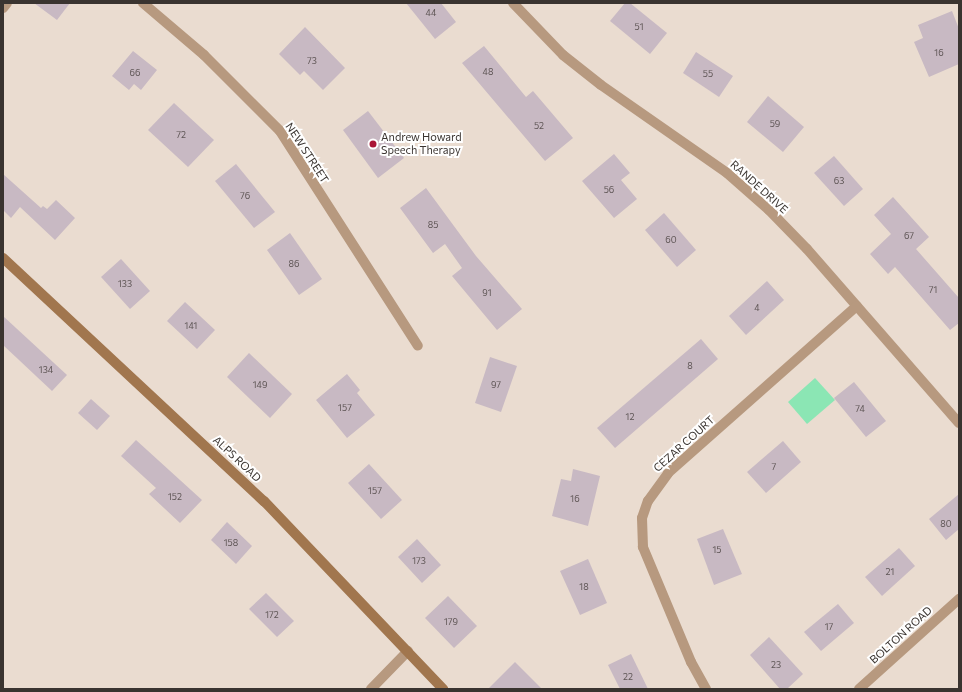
<!DOCTYPE html>
<html>
<head>
<meta charset="utf-8">
<style>
	body { margin:0 }
	#map { position:relative; width:962px; height:692px; overflow:hidden; background:#eadcd0; font-family:Commissioner,sans-serif }
	div>[style] { position:absolute }
	.green>* { inset:0; background:#8be6b4 }
	.building>* { inset:0; background:#c8b9c3 }
	.street>* { height:10px; margin:-5px; padding:0 5px; transform-origin:5px; border-radius:5px; background:#b7997f }
	.secondary>* { height:10px; margin:-5px; padding:0 5px; transform-origin:5px; border-radius:5px; background:#a1764e }
	.dots>* { width:11px; height:11px; translate:-50% -50%; box-sizing:border-box; border:2px solid #fff; border-radius:50% }
	span { translate:-50% -50%; white-space:nowrap; text-align:center; line-height:1.15; -webkit-text-stroke:4px #fff; paint-order:stroke }
	.number-label { font-size:9px; color:#5e5555 }
	.number-label span { -webkit-text-stroke-width:0 }
	.poi-label { font-size:11px; color:#3a3430 }
	.left { translate:0 -50%; text-align:left }
	.street-label { font-size:11px; color:#3a3430 }
	.frame { position:absolute; inset:0; border:4px solid #3a3430; pointer-events:none }
</style>
</head>
<body>
<div id="map">
	<div class="green">
		<div style="clip-path:polygon(815px 378px,835px 400px,807px 424px,788px 402px)"></div>
	</div>
	<div class="building">
		<div style="clip-path:polygon(34px 3px,70px 3px,57px 20px)"></div>
		<div style="clip-path:polygon(406px 3px,441px 3px,456px 22px,435px 39px)"></div>
		<div style="clip-path:polygon(625px 3px,630px 3px,667px 33px,650px 54px,610px 21px)"></div>
		<div style="clip-path:polygon(952px 11px,959px 29px,959px 64px,929px 77px,914px 42px,923px 38px,918px 25px)"></div>
		<div style="clip-path:polygon(305px 27px,345px 68px,323px 90px,304px 71px,300px 75px,279px 54px)"></div>
		<div style="clip-path:polygon(484px 46px,526px 97px,533px 91px,573px 138px,545px 161px,462px 63px)"></div>
		<div style="clip-path:polygon(133px 51px,157px 70px,141px 90px,134px 84px,129px 90px,112px 76px)"></div>
		<div style="clip-path:polygon(696px 52px,733px 76px,719px 97px,683px 73px)"></div>
		<div style="clip-path:polygon(768px 96px,804px 127px,783px 152px,747px 122px)"></div>
		<div style="clip-path:polygon(174px 103px,214px 140px,188px 167px,148px 130px)"></div>
		<div style="clip-path:polygon(368px 111px,404px 158px,378px 178px,343px 130px)"></div>
		<div style="clip-path:polygon(614px 154px,630px 173px,621px 180px,637px 199px,614px 218px,582px 181px)"></div>
		<div style="clip-path:polygon(834px 156px,863px 189px,844px 206px,814px 173px)"></div>
		<div style="clip-path:polygon(236px 164px,275px 212px,254px 228px,215px 181px)"></div>
		<div style="clip-path:polygon(3px 174px,41px 208px,43px 206px,47px 209px,56px 200px,75px 218px,55px 240px,20px 207px,11px 218px,3px 210px)"></div>
		<div style="clip-path:polygon(426px 188px,476px 256px,522px 309px,497px 330px,452px 276px,462px 268px,445px 244px,433px 253px,400px 208px)"></div>
		<div style="clip-path:polygon(893px 197px,929px 237px,916px 249px,959px 298px,959px 323px,950px 330px,895px 267px,888px 274px,870px 254px,891px 234px,874px 215px)"></div>
		<div style="clip-path:polygon(664px 213px,696px 250px,677px 267px,645px 230px)"></div>
		<div style="clip-path:polygon(290px 233px,322px 279px,299px 295px,267px 250px)"></div>
		<div style="clip-path:polygon(121px 259px,150px 291px,130px 309px,101px 277px)"></div>
		<div style="clip-path:polygon(767px 281px,784px 300px,746px 335px,729px 316px)"></div>
		<div style="clip-path:polygon(185px 302px,215px 330px,197px 349px,167px 321px)"></div>
		<div style="clip-path:polygon(3px 316px,67px 375px,52px 391px,3px 345px)"></div>
		<div style="clip-path:polygon(701px 339px,718px 359px,615px 448px,597px 428px)"></div>
		<div style="clip-path:polygon(249px 353px,292px 394px,270px 418px,227px 377px)"></div>
		<div style="clip-path:polygon(490px 357px,517px 366px,501px 412px,475px 403px)"></div>
		<div style="clip-path:polygon(347px 374px,360px 390px,357px 393px,375px 415px,347px 438px,316px 400px)"></div>
		<div style="clip-path:polygon(854px 382px,886px 421px,866px 437px,834px 398px)"></div>
		<div style="clip-path:polygon(91px 399px,110px 416px,97px 430px,78px 413px)"></div>
		<div style="clip-path:polygon(136px 440px,202px 500px,180px 523px,149px 494px,156px 488px,121px 456px)"></div>
		<div style="clip-path:polygon(783px 441px,801px 462px,766px 493px,747px 472px)"></div>
		<div style="clip-path:polygon(369px 464px,402px 500px,381px 519px,348px 483px)"></div>
		<div style="clip-path:polygon(573px 469px,600px 476px,588px 526px,552px 516px,561px 479px,571px 481px)"></div>
		<div style="clip-path:polygon(959px 494px,959px 529px,946px 540px,929px 519px)"></div>
		<div style="clip-path:polygon(227px 522px,252px 546px,236px 564px,211px 540px)"></div>
		<div style="clip-path:polygon(723px 529px,742px 574px,714px 585px,697px 539px)"></div>
		<div style="clip-path:polygon(417px 539px,441px 565px,422px 583px,398px 557px)"></div>
		<div style="clip-path:polygon(899px 548px,915px 566px,882px 596px,865px 577px)"></div>
		<div style="clip-path:polygon(588px 559px,607px 603px,580px 615px,560px 571px)"></div>
		<div style="clip-path:polygon(266px 593px,294px 621px,277px 637px,249px 609px)"></div>
		<div style="clip-path:polygon(448px 596px,477px 626px,454px 648px,425px 618px)"></div>
		<div style="clip-path:polygon(838px 604px,854px 623px,821px 651px,804px 632px)"></div>
		<div style="clip-path:polygon(769px 637px,803px 674px,787px 689px,780px 689px,750px 655px)"></div>
		<div style="clip-path:polygon(631px 654px,648px 689px,620px 689px,608px 665px)"></div>
		<div style="clip-path:polygon(515px 662px,542px 689px,488px 689px)"></div>
	</div>
	<div class="street">
		<div style="left:143px;top:3px;width:80px;rotate:40.4deg"></div>
		<div style="left:204px;top:55px;width:107px;rotate:45deg"></div>
		<div style="left:280px;top:131px;width:255px;rotate:57.3deg"></div>
		<div style="left:513px;top:3px;width:72px;rotate:46.1deg"></div>
		<div style="left:563px;top:55px;width:48px;rotate:38.3deg"></div>
		<div style="left:601px;top:85px;width:154px;rotate:34.9deg"></div>
		<div style="left:727px;top:173px;width:56px;rotate:41.4deg"></div>
		<div style="left:769px;top:210px;width:54px;rotate:45.7deg"></div>
		<div style="left:807px;top:249px;width:231px;rotate:48.9deg"></div>
		<div style="left:3px;top:8px;width:6px;rotate:-51deg"></div>
		<div style="left:371px;top:689px;width:53px;rotate:-45.8deg"></div>
		<div style="left:706px;top:689px;width:31px;rotate:-119deg"></div>
		<div style="left:691px;top:662px;width:125px;rotate:-112.7deg"></div>
		<div style="left:643px;top:547px;width:29px;rotate:-92deg"></div>
		<div style="left:642px;top:518px;width:18px;rotate:-71deg"></div>
		<div style="left:648px;top:501px;width:34px;rotate:-54deg"></div>
		<div style="left:668px;top:473px;width:252px;rotate:-41.5deg"></div>
		<div style="left:859px;top:689px;width:135px;rotate:-42deg"></div>
	</div>
	<div class="secondary">
		<div style="left:3px;top:258px;width:357px;rotate:43deg"></div>
		<div style="left:264px;top:501px;width:260px;rotate:46.4deg"></div>
	</div>
	<div class="dots">
		<div style="left:373px;top:144px;background:#ab1537"></div>
	</div>
	<div class="number-label">
		<span style="left:431px;top:13px">44</span>
		<span style="left:639px;top:27px">51</span>
		<span style="left:939px;top:53px">16</span>
		<span style="left:312px;top:61px">73</span>
		<span style="left:488px;top:72px">48</span>
		<span style="left:135px;top:73px">66</span>
		<span style="left:708px;top:74px">55</span>
		<span style="left:775px;top:124px">59</span>
		<span style="left:539px;top:126px">52</span>
		<span style="left:181px;top:135px">72</span>
		<span style="left:839px;top:181px">63</span>
		<span style="left:609px;top:190px">56</span>
		<span style="left:245px;top:196px">76</span>
		<span style="left:433px;top:225px">85</span>
		<span style="left:909px;top:236px">67</span>
		<span style="left:671px;top:240px">60</span>
		<span style="left:294px;top:264px">86</span>
		<span style="left:125px;top:284px">133</span>
		<span style="left:933px;top:290px">71</span>
		<span style="left:487px;top:293px">91</span>
		<span style="left:757px;top:308px">4</span>
		<span style="left:191px;top:326px">141</span>
		<span style="left:690px;top:366px">8</span>
		<span style="left:46px;top:370px">134</span>
		<span style="left:260px;top:385px">149</span>
		<span style="left:496px;top:385px">97</span>
		<span style="left:345px;top:408px">157</span>
		<span style="left:860px;top:409px">74</span>
		<span style="left:630px;top:417px">12</span>
		<span style="left:774px;top:467px">7</span>
		<span style="left:375px;top:491px">157</span>
		<span style="left:175px;top:497px">152</span>
		<span style="left:575px;top:499px">16</span>
		<span style="left:946px;top:524px">80</span>
		<span style="left:231px;top:543px">158</span>
		<span style="left:717px;top:550px">15</span>
		<span style="left:419px;top:561px">173</span>
		<span style="left:890px;top:572px">21</span>
		<span style="left:584px;top:587px">18</span>
		<span style="left:272px;top:615px">172</span>
		<span style="left:451px;top:622px">179</span>
		<span style="left:829px;top:627px">17</span>
		<span style="left:776px;top:665px">23</span>
		<span style="left:628px;top:677px">22</span>
	</div>
	<div class="poi-label">
		<span class="left" style="left:381px;top:144px">Andrew Howard<br>Speech Therapy</span>
	</div>
	<div class="street-label">
		<span style="left:307px;top:153px;rotate:57deg">NEW STREET</span>
		<span style="left:759px;top:187px;rotate:42deg">RANDE DRIVE</span>
		<span style="left:684px;top:444px;rotate:-42deg">CEZAR COURT</span>
		<span style="left:237px;top:459px;rotate:43deg">ALPS ROAD</span>
		<span style="left:901px;top:635px;rotate:-42deg">BOLTON ROAD</span>
	</div>
	<div class="frame"></div>
</div>
</body>
</html>
